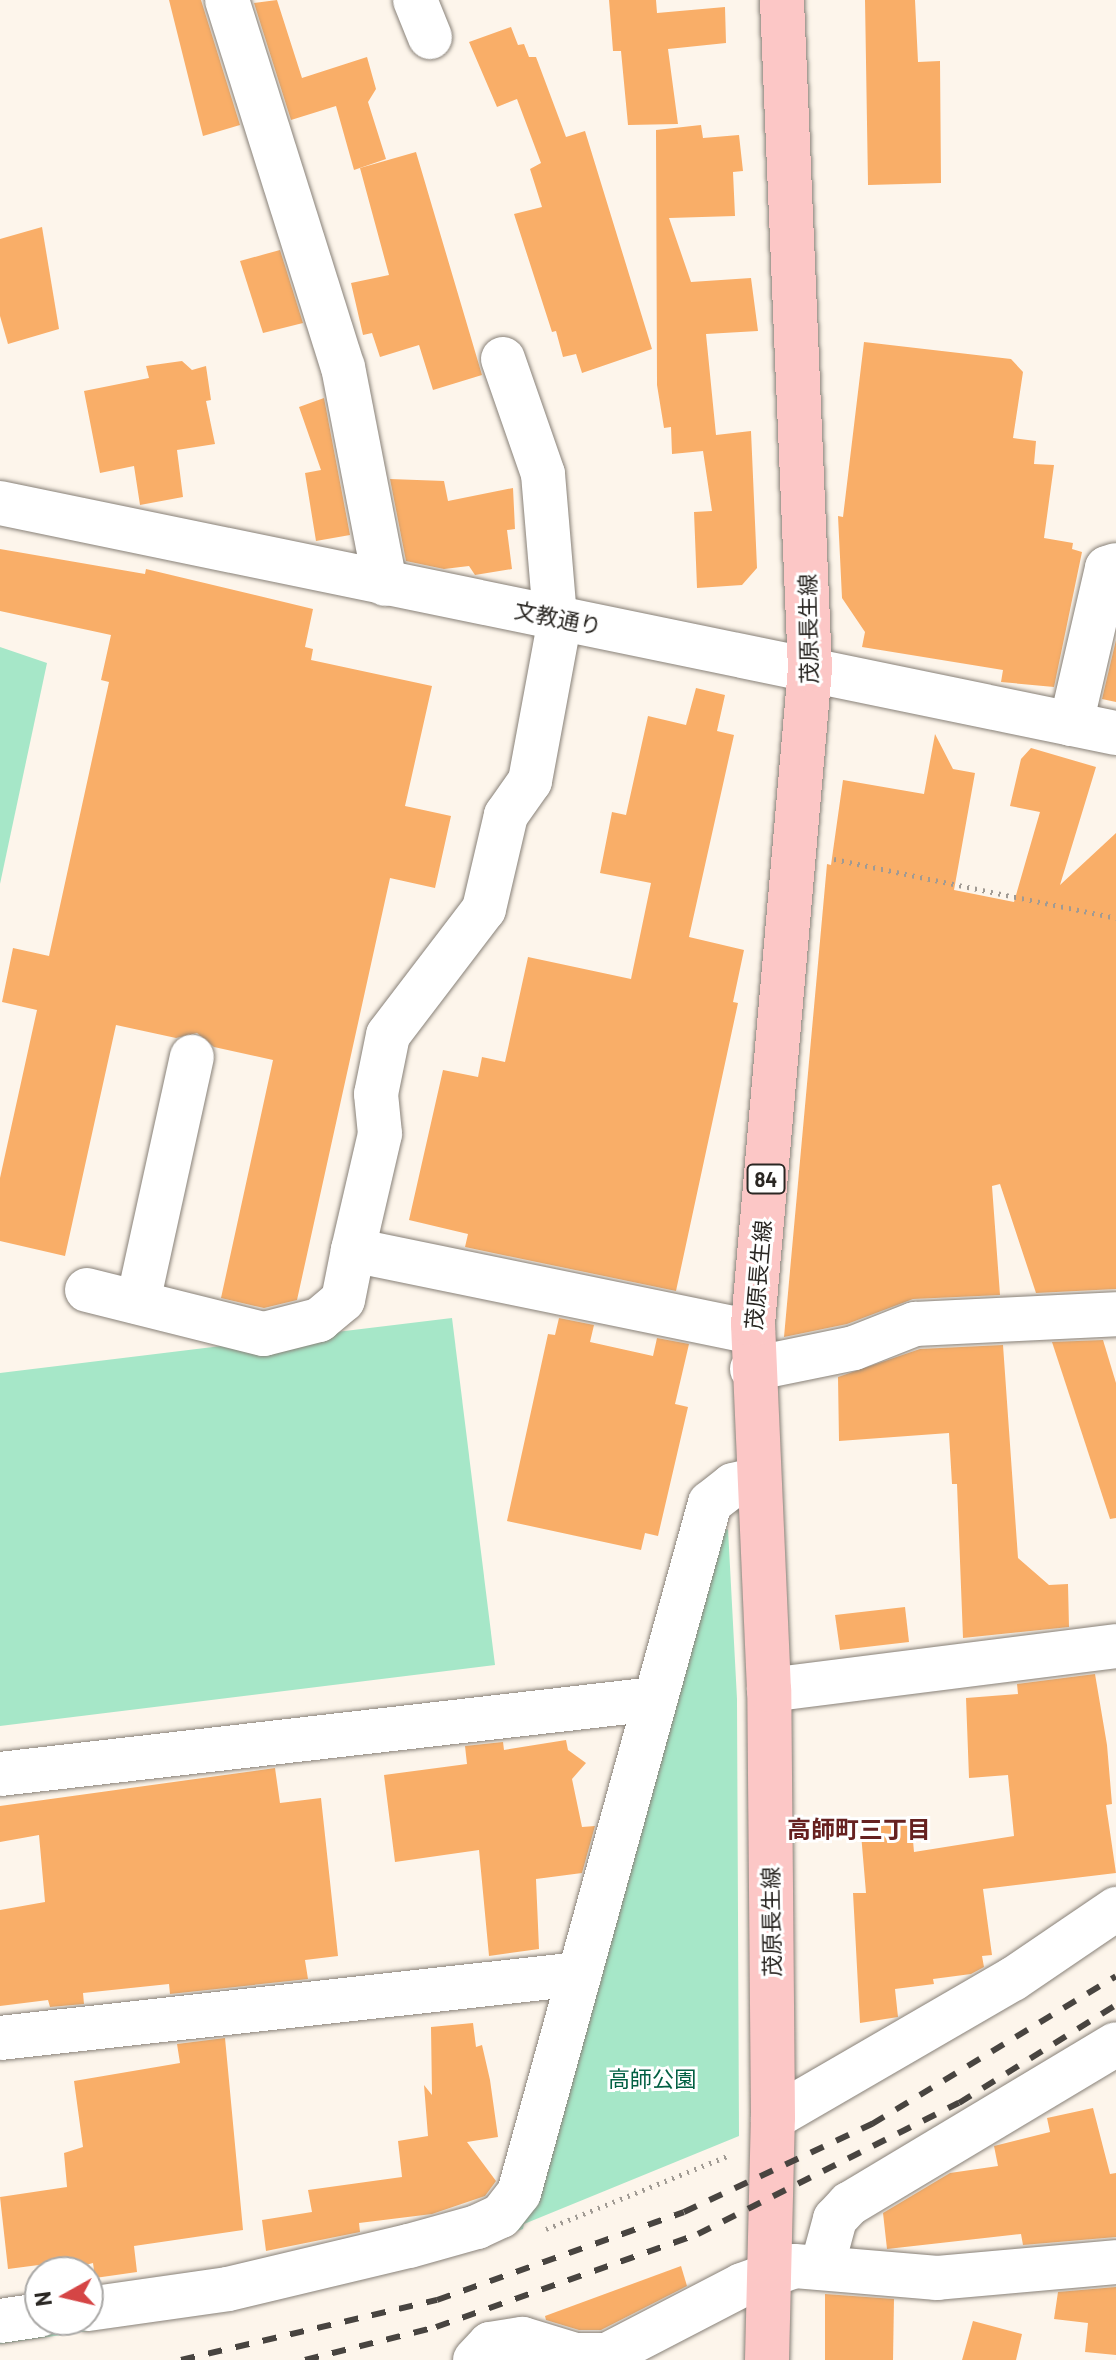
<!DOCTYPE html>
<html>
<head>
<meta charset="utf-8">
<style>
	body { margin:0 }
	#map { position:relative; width:1116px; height:2360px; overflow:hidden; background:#fdf5eb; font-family:Barlow,"Noto Sans JP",sans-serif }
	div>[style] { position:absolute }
	.green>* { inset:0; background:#a6e7c8 }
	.building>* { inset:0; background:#f9ae68 }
	.path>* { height:5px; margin-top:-2.5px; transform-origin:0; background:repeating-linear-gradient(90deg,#a09a93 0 2px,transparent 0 8px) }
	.roads { filter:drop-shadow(0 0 2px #888178) drop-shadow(0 0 2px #888178) }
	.minor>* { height:44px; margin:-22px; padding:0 22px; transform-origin:22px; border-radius:22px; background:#fff }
	.major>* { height:44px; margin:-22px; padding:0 22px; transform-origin:22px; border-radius:22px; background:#fcc7c6 }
	.rail>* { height:6px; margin-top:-3px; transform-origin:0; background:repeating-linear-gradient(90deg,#484440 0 14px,transparent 0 28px) }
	span { translate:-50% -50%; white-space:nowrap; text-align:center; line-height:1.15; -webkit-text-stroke:6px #fff; paint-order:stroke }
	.shield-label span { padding:2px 6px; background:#fff; border:2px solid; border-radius:6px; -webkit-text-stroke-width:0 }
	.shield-label { font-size:20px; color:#2a2723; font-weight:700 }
	.street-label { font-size:22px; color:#2a2723 }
	.park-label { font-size:22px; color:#026043 }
	.neighbourhood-label { font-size:24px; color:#662120; font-weight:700 }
	.north { position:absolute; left:24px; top:2256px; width:80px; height:80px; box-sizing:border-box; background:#fff; border:2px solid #aaa9a7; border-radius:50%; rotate:262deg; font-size:22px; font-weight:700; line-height:32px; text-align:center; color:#2a2723 }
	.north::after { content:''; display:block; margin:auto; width:28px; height:36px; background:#d54545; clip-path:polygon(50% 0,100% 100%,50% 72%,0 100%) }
</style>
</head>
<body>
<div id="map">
	<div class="green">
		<div style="clip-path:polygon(0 647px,47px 663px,0 884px)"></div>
		<div style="clip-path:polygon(452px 1318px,495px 1665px,0 1726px,0 1373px)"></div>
		<div style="clip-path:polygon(728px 1529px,737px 1699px,739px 2136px,524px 2224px,523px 2229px,449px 2254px,224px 2311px,0 2344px,0 2330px,124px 2316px,525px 2221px,714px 1537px)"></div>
	</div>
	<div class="building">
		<div style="clip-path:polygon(169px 0,201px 0,240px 125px,203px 136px)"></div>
		<div style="clip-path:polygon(277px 0,302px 78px,367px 57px,376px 89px,368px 102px,386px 159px,354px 170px,336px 106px,291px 120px,254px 3px)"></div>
		<div style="clip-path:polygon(609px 0,656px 0,657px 13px,725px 7px,726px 43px,668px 49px,678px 124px,628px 125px,621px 51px,613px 51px)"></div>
		<div style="clip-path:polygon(865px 0,915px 0,918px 62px,940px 61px,941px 183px,868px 185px)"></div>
		<div style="clip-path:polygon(511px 27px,518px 45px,524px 44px,529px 57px,536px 57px,566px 137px,585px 131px,652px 349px,582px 373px,576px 354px,563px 357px,556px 331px,552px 332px,514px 214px,542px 207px,530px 169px,541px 163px,517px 99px,497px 107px,469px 42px)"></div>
		<div style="clip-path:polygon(701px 125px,703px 138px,739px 135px,743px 171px,733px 172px,735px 216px,669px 218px,691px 282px,751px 278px,758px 331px,706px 334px,716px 435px,751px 431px,757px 568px,742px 585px,697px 588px,694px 512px,712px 511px,703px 451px,672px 454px,671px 427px,664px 428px,657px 385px,656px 130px)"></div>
		<div style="clip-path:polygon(416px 152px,482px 375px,433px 390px,419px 345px,380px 357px,372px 333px,363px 335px,351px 283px,389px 275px,360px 168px)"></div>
		<div style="clip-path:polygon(42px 227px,59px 329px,8px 344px,0 316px,0 239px)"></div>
		<div style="clip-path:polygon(280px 250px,303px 323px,263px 333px,240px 261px)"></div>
		<div style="clip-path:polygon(864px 342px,1011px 359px,1023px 372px,1013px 438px,1036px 441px,1034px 464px,1054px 465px,1044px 538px,1073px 543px,1072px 549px,1082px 552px,1054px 687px,1001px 682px,1003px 670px,862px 647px,865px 632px,842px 598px,838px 516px,843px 517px)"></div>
		<div style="clip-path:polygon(182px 361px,192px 370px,206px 366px,211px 400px,206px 401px,215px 444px,177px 450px,183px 497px,140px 505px,134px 466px,100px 473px,84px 391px,149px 378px,146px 366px)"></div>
		<div style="clip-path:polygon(324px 398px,350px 535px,316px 541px,305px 473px,321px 470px,299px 407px)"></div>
		<div style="clip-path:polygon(390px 479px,444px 481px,448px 501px,513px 488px,515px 529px,507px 530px,512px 569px,475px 575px,469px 566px,444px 569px,406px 561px)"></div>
		<div style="clip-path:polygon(0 549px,145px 574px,146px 569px,313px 609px,305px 647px,313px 649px,311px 660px,432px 686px,405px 806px,451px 816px,435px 888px,390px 878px,297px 1300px,264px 1308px,221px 1298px,273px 1060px,214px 1047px,197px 1033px,176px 1038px,116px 1025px,65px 1256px,0 1241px,0 1178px,37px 1010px,2px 1002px,13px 948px,49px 956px,109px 682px,101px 680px,111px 635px,0 611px)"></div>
		<div style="clip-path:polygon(1116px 640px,1116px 702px,1102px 699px)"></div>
		<div style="clip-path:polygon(696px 688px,725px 695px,717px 731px,734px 735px,689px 937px,744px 950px,733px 1002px,738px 1003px,676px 1291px,465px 1247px,468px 1234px,409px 1220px,443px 1070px,478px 1077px,482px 1057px,505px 1062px,528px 957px,631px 979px,651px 883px,600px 873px,612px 812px,626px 815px,648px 716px,686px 725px)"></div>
		<div style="clip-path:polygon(935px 734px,953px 769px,975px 773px,954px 890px,1014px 902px,1040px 812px,1010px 806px,1021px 759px,1031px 748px,1096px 767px,1060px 885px,1116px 833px,1116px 1289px,1036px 1293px,1000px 1184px,992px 1186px,1000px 1295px,913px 1299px,847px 1324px,784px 1337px,827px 864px,831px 865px,843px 780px,924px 794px)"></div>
		<div style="clip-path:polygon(559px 1318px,594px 1325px,590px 1342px,653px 1356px,657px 1338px,689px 1344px,675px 1404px,688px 1407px,658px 1536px,645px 1533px,641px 1550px,507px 1521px,548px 1334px,555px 1335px)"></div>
		<div style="clip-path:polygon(1103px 1340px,1116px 1383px,1116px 1518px,1110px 1519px,1052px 1342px)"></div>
		<div style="clip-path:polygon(1003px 1345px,1018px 1558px,1049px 1585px,1068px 1584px,1069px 1627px,963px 1638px,957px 1484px,952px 1484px,949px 1433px,839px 1441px,838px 1377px,920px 1349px)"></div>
		<div style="clip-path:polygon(905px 1607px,909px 1642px,840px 1650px,835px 1615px)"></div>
		<div style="clip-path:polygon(1095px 1674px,1107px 1745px,1112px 1804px,1106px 1805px,1116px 1873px,983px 1889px,992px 1955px,982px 1956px,984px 1967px,971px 1974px,933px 1979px,934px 1984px,895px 1989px,898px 2017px,860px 2023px,853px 1893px,866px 1893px,860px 1822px,911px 1818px,914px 1852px,1014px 1836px,1008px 1775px,969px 1778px,966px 1698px,1018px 1694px,1017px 1684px)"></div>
		<div style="clip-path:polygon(566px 1740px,568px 1750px,586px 1763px,572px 1779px,582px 1827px,595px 1826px,582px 1873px,536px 1879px,539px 1949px,489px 1956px,479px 1850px,395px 1862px,384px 1775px,467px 1764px,465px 1746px,503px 1742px,504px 1750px)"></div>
		<div style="clip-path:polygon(275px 1768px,280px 1803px,321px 1798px,338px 1956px,305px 1960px,308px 1979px,170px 1994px,169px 1984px,83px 1993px,84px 2004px,50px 2007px,48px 2000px,0 2006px,0 1910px,45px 1902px,39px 1835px,0 1842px,0 1806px)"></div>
		<div style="clip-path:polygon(473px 2023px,476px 2047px,482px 2045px,490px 2080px,498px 2137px,467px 2142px,496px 2181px,485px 2196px,432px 2214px,359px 2223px,360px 2232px,266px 2251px,262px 2220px,312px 2212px,308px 2190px,402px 2177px,398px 2141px,428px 2136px,424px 2085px,432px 2095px,431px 2027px)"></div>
		<div style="clip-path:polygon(225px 2038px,243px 2230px,134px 2246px,137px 2272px,95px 2278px,93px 2263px,78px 2267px,77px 2260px,8px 2269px,0 2197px,67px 2187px,64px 2153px,83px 2147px,74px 2081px,180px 2063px,177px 2044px)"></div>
		<div style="clip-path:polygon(1093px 2108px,1110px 2174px,1116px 2173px,1116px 2237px,1023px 2245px,1021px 2234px,887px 2249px,883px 2213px,950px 2173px,998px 2166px,994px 2146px,1050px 2132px,1047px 2118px)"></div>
		<div style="clip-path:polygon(681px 2266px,687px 2286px,601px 2330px,579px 2330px,546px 2320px,545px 2316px)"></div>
		<div style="clip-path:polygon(1116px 2287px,1116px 2355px,1085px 2352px,1088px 2323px,1054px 2319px,1058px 2292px)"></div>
		<div style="clip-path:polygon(825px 2294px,894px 2299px,893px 2360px,825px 2360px)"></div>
		<div style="clip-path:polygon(973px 2321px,1022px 2334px,1016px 2360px,962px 2360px)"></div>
	</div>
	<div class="path">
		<div style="left:834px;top:859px;width:288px;rotate:11.8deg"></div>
		<div style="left:546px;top:2229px;width:198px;rotate:-21.9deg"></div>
	</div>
	<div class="roads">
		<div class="minor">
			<div style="left:227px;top:0;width:385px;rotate:72.5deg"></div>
			<div style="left:343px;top:367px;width:221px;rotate:79deg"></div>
			<div style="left:415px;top:0;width:40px;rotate:68deg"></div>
			<div style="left:503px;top:359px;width:122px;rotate:70.8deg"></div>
			<div style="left:543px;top:474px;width:144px;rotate:85.2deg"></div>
			<div style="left:0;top:503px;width:1139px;rotate:11.65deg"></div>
			<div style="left:560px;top:619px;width:165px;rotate:100.5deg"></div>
			<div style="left:530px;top:781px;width:42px;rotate:125.2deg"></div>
			<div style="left:506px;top:815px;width:97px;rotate:103.2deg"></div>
			<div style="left:484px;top:909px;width:158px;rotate:127.3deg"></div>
			<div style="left:388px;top:1035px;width:60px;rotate:101.5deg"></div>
			<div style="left:376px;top:1094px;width:40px;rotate:84.3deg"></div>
			<div style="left:380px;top:1134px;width:119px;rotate:103.1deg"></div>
			<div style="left:353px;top:1250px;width:408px;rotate:11.6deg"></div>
			<div style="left:1071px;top:724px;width:160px;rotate:-77deg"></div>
			<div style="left:1107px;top:568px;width:9px;rotate:-18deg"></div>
			<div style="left:87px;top:1290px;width:182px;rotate:14deg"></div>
			<div style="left:264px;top:1334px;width:57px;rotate:-14.3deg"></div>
			<div style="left:319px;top:1320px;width:31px;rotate:-40deg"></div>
			<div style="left:343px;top:1300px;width:51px;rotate:-78.7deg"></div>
			<div style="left:138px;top:1302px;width:251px;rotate:-77.6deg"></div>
			<div style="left:752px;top:1369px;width:104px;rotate:-11.6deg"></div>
			<div style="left:854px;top:1348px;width:66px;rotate:-21.5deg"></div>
			<div style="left:915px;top:1324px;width:201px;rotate:-2.8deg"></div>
			<div style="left:769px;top:1690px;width:350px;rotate:-7.2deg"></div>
			<div style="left:0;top:1774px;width:658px;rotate:-6.54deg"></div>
			<div style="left:0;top:2038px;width:583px;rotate:-6.31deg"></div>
			<div style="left:773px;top:2118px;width:277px;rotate:-30.1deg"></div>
			<div style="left:1013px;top:1979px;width:125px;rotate:-34.2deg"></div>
			<div style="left:822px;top:2267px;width:50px;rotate:-74.8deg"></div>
			<div style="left:835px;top:2219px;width:21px;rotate:-47deg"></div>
			<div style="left:849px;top:2204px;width:311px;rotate:-30.9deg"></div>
			<div style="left:88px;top:2309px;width:141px;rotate:-8.1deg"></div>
			<div style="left:228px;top:2289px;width:186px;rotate:-13.4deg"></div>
			<div style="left:409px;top:2246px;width:71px;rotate:-15.6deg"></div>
			<div style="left:477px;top:2227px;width:26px;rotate:-25deg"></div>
			<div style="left:501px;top:2216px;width:29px;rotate:-52deg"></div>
			<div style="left:519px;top:2193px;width:716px;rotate:-74.53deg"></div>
			<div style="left:710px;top:1503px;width:29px;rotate:-38deg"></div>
			<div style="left:733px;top:1485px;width:26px;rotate:-13deg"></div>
			<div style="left:0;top:2321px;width:40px;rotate:-8.5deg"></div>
			<div style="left:475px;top:2360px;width:22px;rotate:-47deg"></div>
			<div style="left:490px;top:2344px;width:33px;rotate:-9deg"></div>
			<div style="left:523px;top:2339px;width:54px;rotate:17.1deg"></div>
			<div style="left:575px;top:2355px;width:32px"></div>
			<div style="left:607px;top:2355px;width:152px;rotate:-27.4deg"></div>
			<div style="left:742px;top:2285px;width:56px;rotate:-19.7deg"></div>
			<div style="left:795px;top:2266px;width:143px;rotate:4.8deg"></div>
			<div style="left:937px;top:2278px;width:180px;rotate:-5.1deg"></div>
		</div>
		<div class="major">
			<div style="left:767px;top:2360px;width:242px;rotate:-88.6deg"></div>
			<div style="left:773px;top:2118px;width:428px;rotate:-90.5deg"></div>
			<div style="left:769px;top:1690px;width:366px;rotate:-92.5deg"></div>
			<div style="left:753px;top:1324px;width:657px;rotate:-85.03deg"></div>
			<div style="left:810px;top:669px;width:670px;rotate:-92.4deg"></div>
		</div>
	</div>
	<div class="rail">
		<div style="left:181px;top:2360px;width:263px;rotate:-13.2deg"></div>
		<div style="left:437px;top:2300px;width:262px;rotate:-19.6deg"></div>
		<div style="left:684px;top:2212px;width:208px;rotate:-25.1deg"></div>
		<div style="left:872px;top:2124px;width:285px;rotate:-31.2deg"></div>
		<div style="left:305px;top:2360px;width:135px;rotate:-14.1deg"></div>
		<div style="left:436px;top:2327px;width:278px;rotate:-19.5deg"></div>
		<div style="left:698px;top:2234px;width:292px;rotate:-26.7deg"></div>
		<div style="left:959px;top:2103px;width:185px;rotate:-32deg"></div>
	</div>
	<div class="shield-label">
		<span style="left:766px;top:1179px">84</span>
	</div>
	<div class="street-label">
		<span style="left:558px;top:618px;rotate:11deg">文教通り</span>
		<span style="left:808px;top:629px;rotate:-91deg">茂原長生線</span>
		<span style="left:758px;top:1275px;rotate:-85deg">茂原長生線</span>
		<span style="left:771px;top:1922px;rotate:-91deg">茂原長生線</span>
	</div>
	<div class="park-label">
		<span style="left:652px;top:2079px">高師公園</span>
	</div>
	<div class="neighbourhood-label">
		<span style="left:859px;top:1829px">高師町三丁目</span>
	</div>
	<div class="north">N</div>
</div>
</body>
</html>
